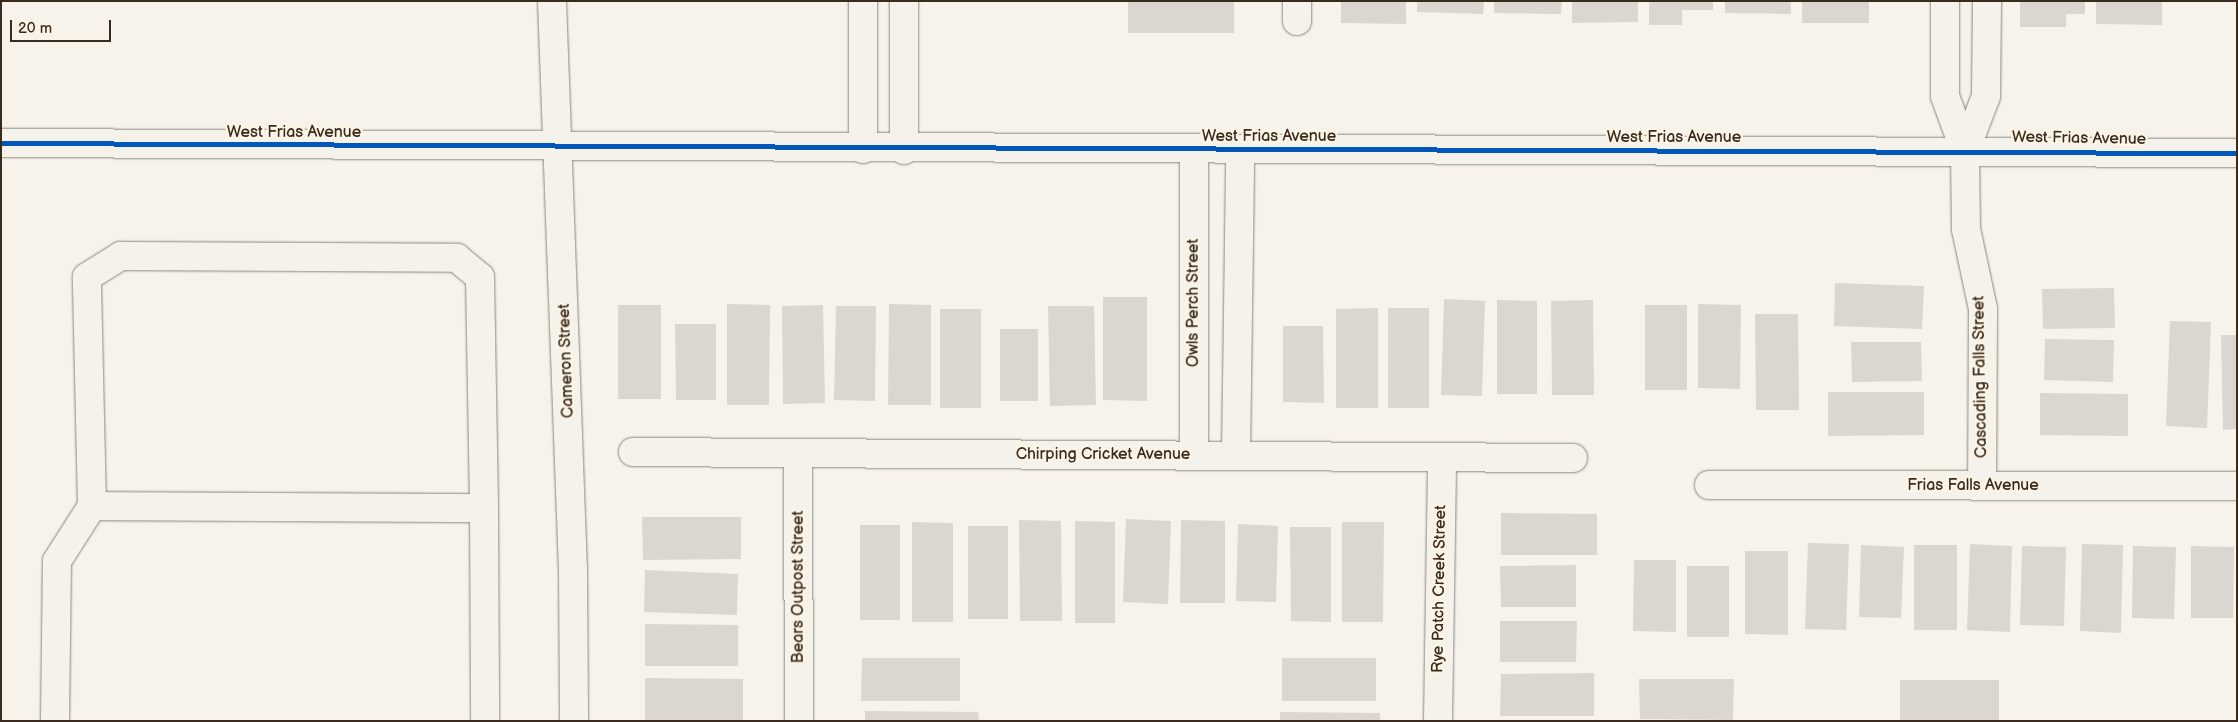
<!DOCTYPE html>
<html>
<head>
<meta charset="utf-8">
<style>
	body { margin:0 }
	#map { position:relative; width:2238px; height:722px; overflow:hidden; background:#f7f3ea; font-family:"Balsamiq Sans",sans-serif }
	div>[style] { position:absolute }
	.building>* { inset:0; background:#dbd7d0 }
	.roads { filter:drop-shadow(0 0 1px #8b867f) drop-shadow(0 0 1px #8b867f) }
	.minor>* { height:28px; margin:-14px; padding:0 14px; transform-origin:14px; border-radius:14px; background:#f5f2ec }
	.cycleway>* { height:5px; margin:-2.5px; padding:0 2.5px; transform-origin:2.5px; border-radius:2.5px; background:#0057b8 }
	span { translate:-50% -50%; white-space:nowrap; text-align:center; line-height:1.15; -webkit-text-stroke:4.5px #fcf5e5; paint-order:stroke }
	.street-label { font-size:16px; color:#3b2a1e }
	.frame { position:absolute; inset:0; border:2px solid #3b2a1e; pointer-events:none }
	.scale { position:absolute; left:10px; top:20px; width:101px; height:22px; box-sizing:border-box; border:2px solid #3b2a1e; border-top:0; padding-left:6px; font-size:15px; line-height:18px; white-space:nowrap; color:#3b2a1e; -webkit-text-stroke:4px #fcf5e5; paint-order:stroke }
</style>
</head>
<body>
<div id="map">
	<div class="building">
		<div style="clip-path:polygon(1128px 1px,1234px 1px,1234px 33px,1128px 33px)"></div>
		<div style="clip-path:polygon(1341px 1px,1406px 1px,1406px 24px,1341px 23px)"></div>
		<div style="clip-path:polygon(1417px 1px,1484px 1px,1483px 14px,1417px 12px)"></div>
		<div style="clip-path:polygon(1494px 1px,1562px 1px,1561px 14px,1494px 13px)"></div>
		<div style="clip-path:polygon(1572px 1px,1638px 1px,1638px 22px,1572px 23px)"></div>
		<div style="clip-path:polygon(1649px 1px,1713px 1px,1713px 10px,1682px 10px,1682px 25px,1649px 25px)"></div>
		<div style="clip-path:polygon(1725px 1px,1791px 1px,1791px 14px,1725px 13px)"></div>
		<div style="clip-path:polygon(1802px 1px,1869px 1px,1869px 23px,1802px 23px)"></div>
		<div style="clip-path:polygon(2020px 1px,2085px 1px,2085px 14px,2066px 14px,2066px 27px,2020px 27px)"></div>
		<div style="clip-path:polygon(2096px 1px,2162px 1px,2162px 25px,2096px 24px)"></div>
		<div style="clip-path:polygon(1835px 283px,1924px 286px,1922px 329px,1834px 326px)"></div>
		<div style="clip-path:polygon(2114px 288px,2115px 328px,2043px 329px,2042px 289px)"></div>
		<div style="clip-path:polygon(1103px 297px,1147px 297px,1147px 401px,1103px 400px)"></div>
		<div style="clip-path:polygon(1444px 299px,1485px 301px,1482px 396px,1441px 395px)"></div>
		<div style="clip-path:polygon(1497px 300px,1537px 301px,1537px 394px,1497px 394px)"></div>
		<div style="clip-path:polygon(1593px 300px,1594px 395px,1552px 395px,1551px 301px)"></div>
		<div style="clip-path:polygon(727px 304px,770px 305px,769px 405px,727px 405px)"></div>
		<div style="clip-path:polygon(889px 304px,931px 305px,931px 405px,888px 405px)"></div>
		<div style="clip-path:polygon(1698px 304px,1741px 305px,1740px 389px,1698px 388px)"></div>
		<div style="clip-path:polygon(618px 305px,661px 305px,661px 399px,618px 399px)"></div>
		<div style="clip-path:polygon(823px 305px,825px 403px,783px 404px,782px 306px)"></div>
		<div style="clip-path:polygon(1645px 305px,1687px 305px,1687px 390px,1645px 390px)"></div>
		<div style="clip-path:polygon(836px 306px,876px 306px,875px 401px,834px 400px)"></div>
		<div style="clip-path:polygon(1048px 306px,1094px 306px,1096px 405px,1050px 406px)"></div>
		<div style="clip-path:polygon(1378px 308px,1378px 408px,1336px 408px,1336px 309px)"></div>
		<div style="clip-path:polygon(1388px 308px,1429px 308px,1429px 408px,1388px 408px)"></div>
		<div style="clip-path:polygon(940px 309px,981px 309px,981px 408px,940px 408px)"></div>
		<div style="clip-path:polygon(1755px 314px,1798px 314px,1799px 410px,1756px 410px)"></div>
		<div style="clip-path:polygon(2170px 321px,2211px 322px,2207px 428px,2166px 426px)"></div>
		<div style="clip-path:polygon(675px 324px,716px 324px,716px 400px,676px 400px)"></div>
		<div style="clip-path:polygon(1283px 326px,1323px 326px,1324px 403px,1283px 402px)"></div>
		<div style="clip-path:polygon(1000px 329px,1038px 329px,1038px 401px,1000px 401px)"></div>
		<div style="clip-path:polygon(2221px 335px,2237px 335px,2237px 429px,2223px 430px)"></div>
		<div style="clip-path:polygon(2045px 339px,2114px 340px,2113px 382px,2044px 380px)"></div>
		<div style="clip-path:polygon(1851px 342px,1921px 342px,1922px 381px,1852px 382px)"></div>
		<div style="clip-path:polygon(1828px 392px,1924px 392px,1924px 435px,1828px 436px)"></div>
		<div style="clip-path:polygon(2040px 393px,2128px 394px,2128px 436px,2040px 435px)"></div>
		<div style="clip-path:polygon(1501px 513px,1597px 514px,1597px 555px,1501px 555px)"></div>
		<div style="clip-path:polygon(642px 517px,741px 517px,741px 559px,643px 560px)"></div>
		<div style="clip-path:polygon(1126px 519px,1171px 521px,1168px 604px,1123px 602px)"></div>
		<div style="clip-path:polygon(1019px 520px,1061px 521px,1062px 621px,1020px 621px)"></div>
		<div style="clip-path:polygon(1181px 520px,1225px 521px,1225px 603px,1180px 603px)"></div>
		<div style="clip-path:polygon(1075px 521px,1115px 522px,1115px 623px,1075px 623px)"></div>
		<div style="clip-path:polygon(912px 522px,953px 523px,953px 622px,912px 622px)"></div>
		<div style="clip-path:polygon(1342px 522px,1384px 522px,1383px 622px,1342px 622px)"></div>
		<div style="clip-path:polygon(1238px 524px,1278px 526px,1276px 602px,1236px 601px)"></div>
		<div style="clip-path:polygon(860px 525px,900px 525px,900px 620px,860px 620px)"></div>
		<div style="clip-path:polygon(968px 526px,1008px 526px,1008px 619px,968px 619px)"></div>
		<div style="clip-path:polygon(1290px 527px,1331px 527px,1331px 622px,1291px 621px)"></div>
		<div style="clip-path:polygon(1808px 543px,1849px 544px,1846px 630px,1805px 629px)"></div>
		<div style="clip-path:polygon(1970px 544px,2012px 546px,2010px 632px,1967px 630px)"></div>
		<div style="clip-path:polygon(2082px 544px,2123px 545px,2121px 633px,2080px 631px)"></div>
		<div style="clip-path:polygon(1861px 545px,1904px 547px,1901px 618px,1859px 617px)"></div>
		<div style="clip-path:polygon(1914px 545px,1957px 545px,1957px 630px,1914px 630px)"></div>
		<div style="clip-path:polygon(2022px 546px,2066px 547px,2064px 626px,2020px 625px)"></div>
		<div style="clip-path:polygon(2133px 546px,2176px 547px,2174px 619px,2132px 618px)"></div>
		<div style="clip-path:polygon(2191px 546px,2234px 547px,2233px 618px,2191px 618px)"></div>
		<div style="clip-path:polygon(1745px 551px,1788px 551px,1788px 635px,1745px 634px)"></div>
		<div style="clip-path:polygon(1634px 560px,1676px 560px,1676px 632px,1633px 631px)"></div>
		<div style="clip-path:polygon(1576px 565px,1576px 607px,1501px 607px,1500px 566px)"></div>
		<div style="clip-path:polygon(1687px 566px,1729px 566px,1729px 637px,1687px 637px)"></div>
		<div style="clip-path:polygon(645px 570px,738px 574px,737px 615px,644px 612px)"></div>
		<div style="clip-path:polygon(1500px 621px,1577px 621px,1576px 662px,1500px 662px)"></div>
		<div style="clip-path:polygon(645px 624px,738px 625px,738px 666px,645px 666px)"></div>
		<div style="clip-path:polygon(862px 658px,960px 658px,960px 701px,861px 701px)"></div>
		<div style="clip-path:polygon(1282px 658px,1376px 658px,1376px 701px,1282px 701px)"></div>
		<div style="clip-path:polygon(1594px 673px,1594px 716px,1500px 716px,1501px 674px)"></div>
		<div style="clip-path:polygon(645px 678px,743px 679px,743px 721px,645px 721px)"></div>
		<div style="clip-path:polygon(1639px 679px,1734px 679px,1733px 720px,1640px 719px)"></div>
		<div style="clip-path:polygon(1900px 680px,1999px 680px,1999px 721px,1900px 721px)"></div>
		<div style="clip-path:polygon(865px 711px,978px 712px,979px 721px,865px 721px)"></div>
		<div style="clip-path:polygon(1280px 712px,1380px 713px,1380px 721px,1280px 721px)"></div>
	</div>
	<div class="roads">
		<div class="minor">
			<div style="left:552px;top:1px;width:569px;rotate:87.89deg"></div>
			<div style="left:573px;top:570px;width:151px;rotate:89.6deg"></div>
			<div style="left:1945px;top:1px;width:95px;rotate:90deg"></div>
			<div style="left:1945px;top:96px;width:59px;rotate:70deg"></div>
			<div style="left:1965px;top:151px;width:78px;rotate:89.3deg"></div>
			<div style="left:1966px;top:229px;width:82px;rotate:78deg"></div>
			<div style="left:1983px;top:309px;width:177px;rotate:90.3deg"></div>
			<div style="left:1297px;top:21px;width:20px;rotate:-90deg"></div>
			<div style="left:1px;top:143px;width:2236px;rotate:0.26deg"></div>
			<div style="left:863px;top:149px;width:148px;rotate:-90deg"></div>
			<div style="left:904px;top:150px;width:149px;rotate:-90deg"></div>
			<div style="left:1965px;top:151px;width:59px;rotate:-69.1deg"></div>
			<div style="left:1986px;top:96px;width:95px;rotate:-89.4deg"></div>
			<div style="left:633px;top:452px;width:940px;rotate:0.37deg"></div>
			<div style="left:798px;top:453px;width:268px;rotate:89.8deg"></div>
			<div style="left:1236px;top:455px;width:305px;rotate:-89.2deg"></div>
			<div style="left:1194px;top:456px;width:306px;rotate:-90deg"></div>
			<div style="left:1709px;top:485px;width:528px;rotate:0.11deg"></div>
			<div style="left:92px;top:506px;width:229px;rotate:-91.3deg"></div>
			<div style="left:87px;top:277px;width:40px;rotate:-32deg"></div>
			<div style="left:121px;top:256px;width:336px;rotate:0.3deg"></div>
			<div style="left:457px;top:258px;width:30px;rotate:40deg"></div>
			<div style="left:480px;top:277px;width:231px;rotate:89deg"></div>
			<div style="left:55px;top:721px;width:160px;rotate:-89.3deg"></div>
			<div style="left:57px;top:561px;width:65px;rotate:-57.5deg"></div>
			<div style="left:92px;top:506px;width:392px;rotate:0.3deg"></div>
			<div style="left:484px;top:508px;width:213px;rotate:89.7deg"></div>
			<div style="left:1438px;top:721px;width:264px;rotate:-89.1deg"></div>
		</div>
	</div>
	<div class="cycleway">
		<div style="left:1px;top:143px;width:2236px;rotate:0.26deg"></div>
	</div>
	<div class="street-label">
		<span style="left:294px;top:133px">West Frias Avenue</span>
		<span style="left:1269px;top:137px">West Frias Avenue</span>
		<span style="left:1674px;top:138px">West Frias Avenue</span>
		<span style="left:2079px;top:139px;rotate:1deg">West Frias Avenue</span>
		<span style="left:1194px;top:303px;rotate:-90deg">Owls Perch Street</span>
		<span style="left:567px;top:361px;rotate:-92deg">Cameron Street</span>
		<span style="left:1981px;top:377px;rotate:-91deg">Cascading Falls Street</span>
		<span style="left:1103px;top:455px">Chirping Cricket Avenue</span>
		<span style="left:1973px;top:486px">Frias Falls Avenue</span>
		<span style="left:799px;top:587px;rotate:-90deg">Bears Outpost Street</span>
		<span style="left:1440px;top:589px;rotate:-89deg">Rye Patch Creek Street</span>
	</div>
	<div class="frame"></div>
	<div class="scale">20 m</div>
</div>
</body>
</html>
